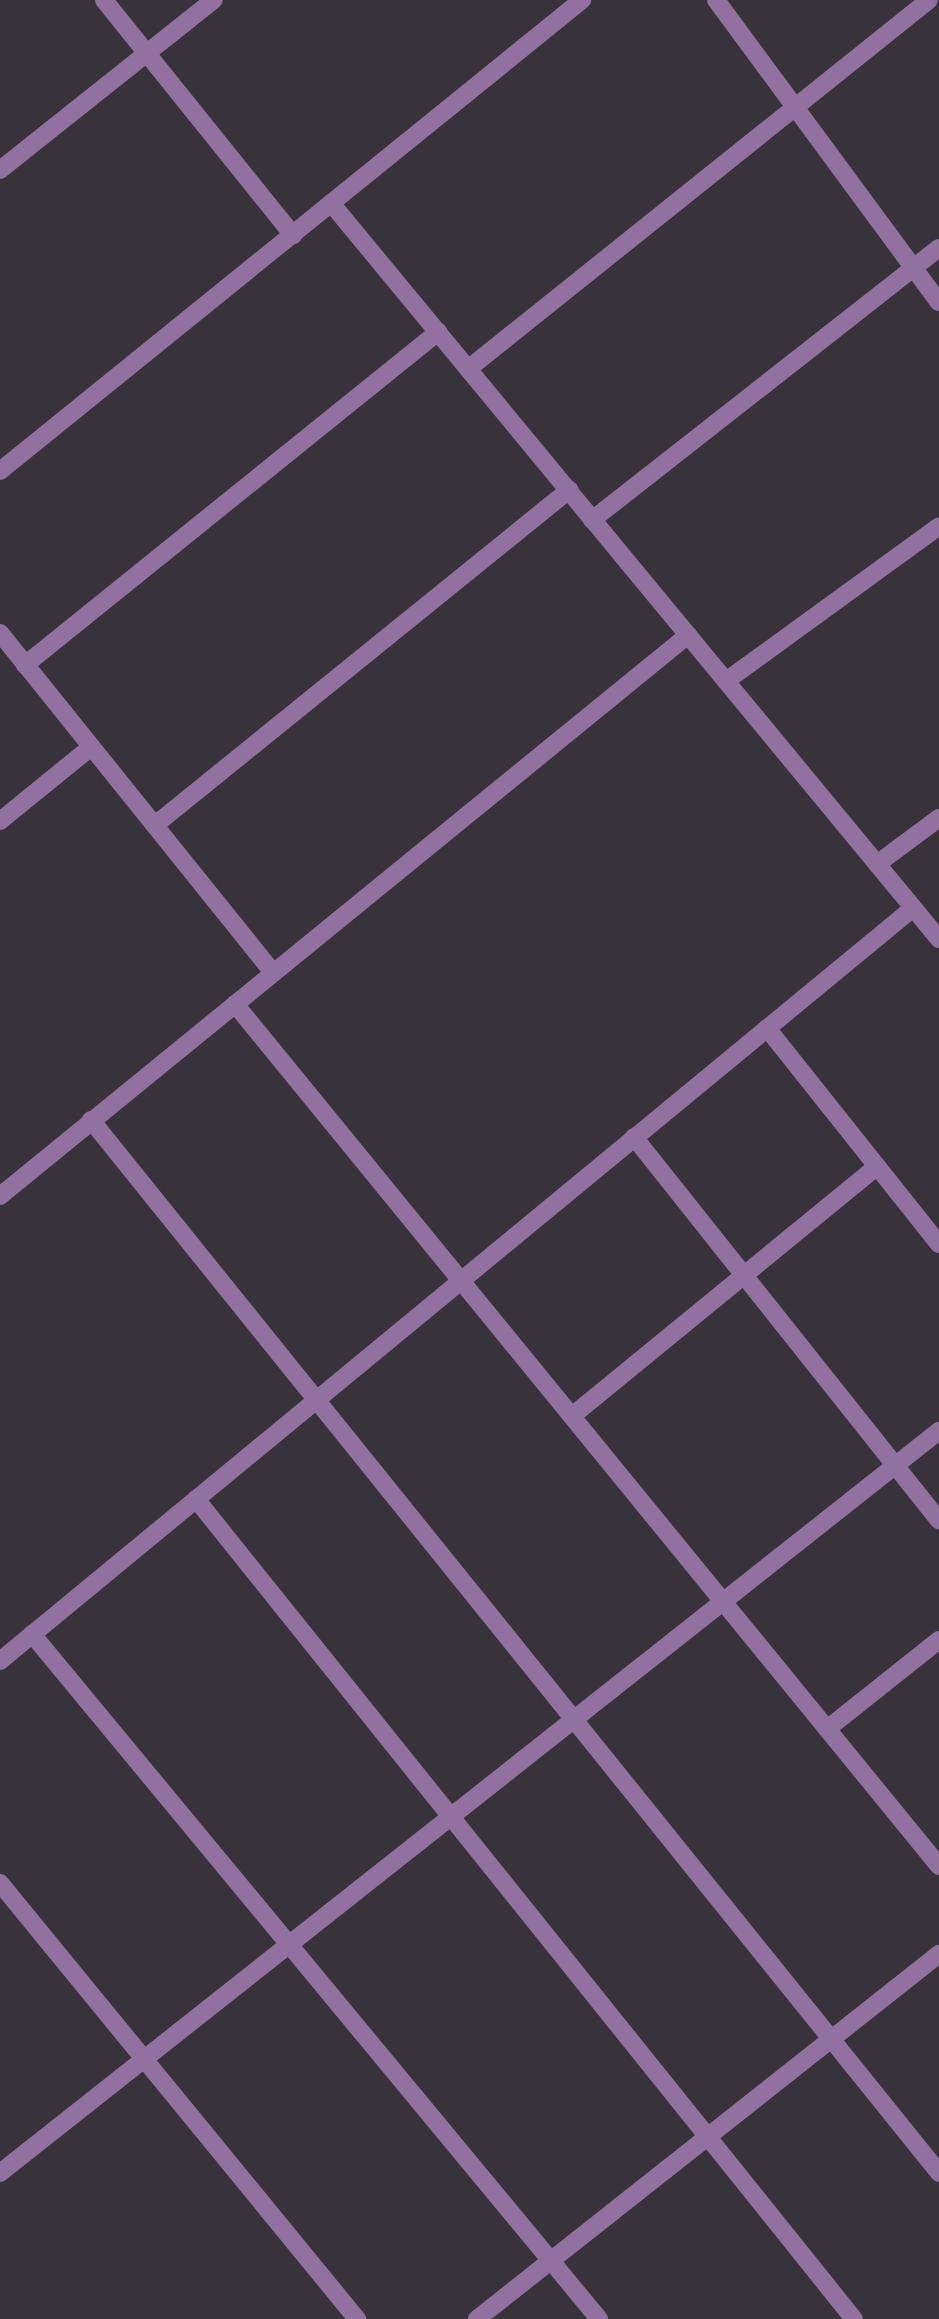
<!DOCTYPE html>
<html>
<head>
<meta charset="utf-8">
<style>
	body { margin:0 }
	#map { position:relative; width:939px; height:2319px; overflow:hidden; background:#38333b; font-family:Roboto,sans-serif }
	div>[style] { position:absolute }
	.minor>* { height:18px; margin:-9px; padding:0 9px; transform-origin:9px; border-radius:9px; background:#9271a1 }
	span { translate:-50% -50%; white-space:nowrap; text-align:center; line-height:1.15; -webkit-text-stroke:5px #38333b; paint-order:stroke }
</style>
</head>
<body>
<div id="map">
	<div class="minor">
		<div style="left:104px;top:0;width:302px;rotate:51.2deg"></div>
		<div style="left:716px;top:0;width:375px;rotate:53.6deg"></div>
		<div style="left:0;top:170px;width:273px;rotate:-38.5deg"></div>
		<div style="left:331px;top:203px;width:955px;rotate:50.44deg"></div>
		<div style="left:468px;top:369px;width:590px;rotate:-38.67deg"></div>
		<div style="left:0;top:471px;width:749px;rotate:-38.98deg"></div>
		<div style="left:592px;top:520px;width:441px;rotate:-38.1deg"></div>
		<div style="left:0;top:633px;width:436px;rotate:51.2deg"></div>
		<div style="left:25px;top:665px;width:531px;rotate:-38.88deg"></div>
		<div style="left:726px;top:681px;width:263px;rotate:-36deg"></div>
		<div style="left:0;top:821px;width:117px;rotate:-39.1deg"></div>
		<div style="left:155px;top:825px;width:533px;rotate:-38.98deg"></div>
		<div style="left:877px;top:864px;width:77px;rotate:-36.6deg"></div>
		<div style="left:235px;top:1004px;width:1113px;rotate:50.76deg"></div>
		<div style="left:767px;top:1028px;width:276px;rotate:51.5deg"></div>
		<div style="left:91px;top:1120px;width:1352px;rotate:51.15deg"></div>
		<div style="left:634px;top:1137px;width:490px;rotate:51.5deg"></div>
		<div style="left:0;top:1196px;width:888px;rotate:-39.19deg"></div>
		<div style="left:572px;top:1416px;width:394px;rotate:-39.3deg"></div>
		<div style="left:196px;top:1499px;width:1051px;rotate:51.26deg"></div>
		<div style="left:32px;top:1634px;width:889px;rotate:50.38deg"></div>
		<div style="left:0;top:1661px;width:1183px;rotate:-39.51deg"></div>
		<div style="left:827px;top:1729px;width:143px;rotate:-38.5deg"></div>
		<div style="left:0;top:1883px;width:564px;rotate:50.69deg"></div>
		<div style="left:0;top:2173px;width:1197px;rotate:-38.32deg"></div>
		<div style="left:477px;top:2319px;width:589px;rotate:-38.31deg"></div>
	</div>
</div>
</body>
</html>
